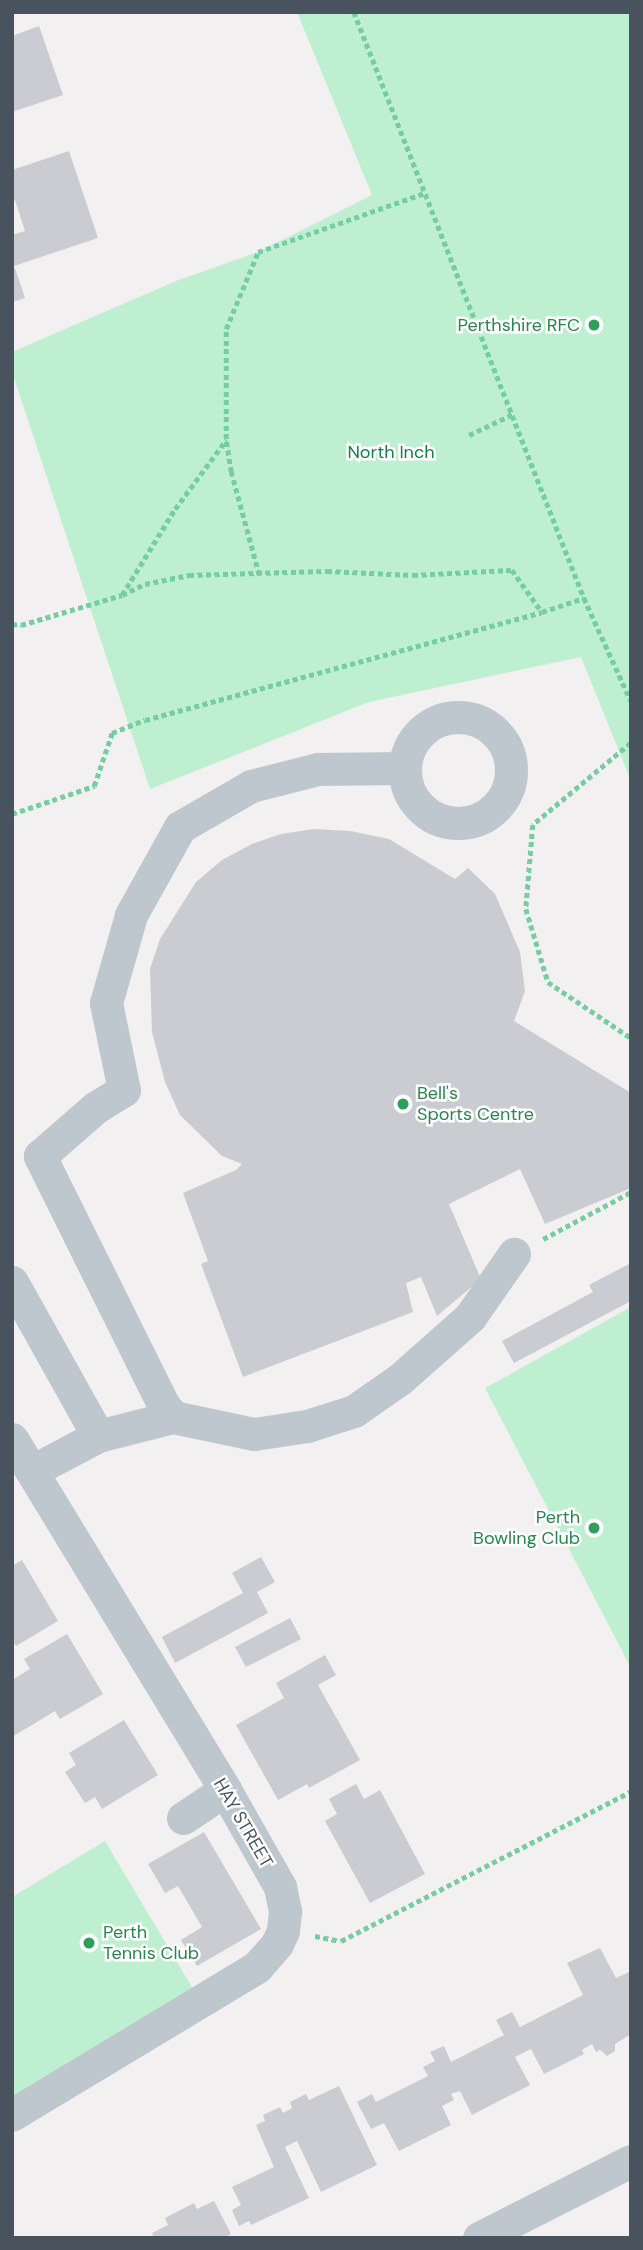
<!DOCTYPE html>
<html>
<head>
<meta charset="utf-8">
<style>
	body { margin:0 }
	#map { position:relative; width:643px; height:2250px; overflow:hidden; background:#f2f0f0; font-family:"DM Sans",sans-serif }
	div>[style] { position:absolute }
	.green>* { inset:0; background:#bfefd1 }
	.building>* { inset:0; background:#caccd2 }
	.path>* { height:4.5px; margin-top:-2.25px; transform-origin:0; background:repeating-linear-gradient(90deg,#76cda2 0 5px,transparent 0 8.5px) }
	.minor>* { height:33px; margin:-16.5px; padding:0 16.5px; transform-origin:16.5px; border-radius:16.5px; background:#bec7ce }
	.minor>.ring { margin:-16.5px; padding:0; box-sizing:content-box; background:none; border:33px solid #bec7ce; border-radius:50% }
	.dots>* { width:19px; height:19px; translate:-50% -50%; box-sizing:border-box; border:4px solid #fff; border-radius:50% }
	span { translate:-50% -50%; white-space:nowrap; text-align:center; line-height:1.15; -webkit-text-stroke:5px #fff; paint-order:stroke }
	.leisure-label { font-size:18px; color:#27864d }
	.right { translate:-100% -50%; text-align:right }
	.left { translate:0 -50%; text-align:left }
	.park-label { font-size:18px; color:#177f4a }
	.street-label { font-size:18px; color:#48535d }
	.frame { position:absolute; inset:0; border:14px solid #48535d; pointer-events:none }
</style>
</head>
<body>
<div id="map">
	<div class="green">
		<div style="clip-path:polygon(297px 12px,631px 12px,631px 781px,581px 657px,369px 702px,150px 789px,12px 372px,12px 352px,176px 281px,258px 252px,372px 195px)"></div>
		<div style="clip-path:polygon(631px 1307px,631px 1668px,485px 1388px)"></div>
		<div style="clip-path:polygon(105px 1841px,193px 1989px,12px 2097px,12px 1897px)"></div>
	</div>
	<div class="building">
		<div style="clip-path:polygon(39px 26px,63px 95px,12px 112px,12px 36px)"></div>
		<div style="clip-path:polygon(69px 151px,98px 238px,14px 266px,12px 235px,25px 231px,15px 200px,12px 201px,12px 170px)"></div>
		<div style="clip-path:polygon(15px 268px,25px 298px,12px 302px,12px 269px)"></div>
		<div style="clip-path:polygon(314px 829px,350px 831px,389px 839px,455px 879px,468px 868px,495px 894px,520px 952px,525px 991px,514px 1021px,631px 1093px,631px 1188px,545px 1224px,520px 1169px,449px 1204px,481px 1279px,437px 1316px,421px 1277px,406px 1283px,413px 1312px,243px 1377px,201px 1264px,208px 1261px,183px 1193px,236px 1170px,242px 1164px,222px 1156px,180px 1115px,165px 1082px,152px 1032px,150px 969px,160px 939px,196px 882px,222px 860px,252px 844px,281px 834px)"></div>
		<div style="clip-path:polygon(631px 1263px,631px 1301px,514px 1363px,502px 1341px,593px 1292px,589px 1285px)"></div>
		<div style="clip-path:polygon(261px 1557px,275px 1582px,257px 1592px,268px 1613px,175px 1663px,162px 1637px,243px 1593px,232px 1573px)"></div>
		<div style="clip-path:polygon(22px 1560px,58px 1621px,16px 1646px,12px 1640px,12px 1566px)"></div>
		<div style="clip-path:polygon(290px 1618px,301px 1639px,246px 1667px,235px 1647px)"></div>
		<div style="clip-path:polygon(67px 1634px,103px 1694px,60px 1719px,55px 1711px,12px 1737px,12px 1680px,30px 1669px,24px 1659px)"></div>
		<div style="clip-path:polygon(325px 1655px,336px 1675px,318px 1685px,360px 1760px,309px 1788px,307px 1784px,278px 1800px,236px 1725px,284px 1698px,276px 1683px)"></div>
		<div style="clip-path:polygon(124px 1720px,158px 1775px,102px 1809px,95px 1797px,85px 1803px,65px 1772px,76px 1765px,69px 1753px)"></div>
		<div style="clip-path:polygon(356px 1784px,364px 1799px,380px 1790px,425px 1874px,370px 1903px,325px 1821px,337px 1814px,329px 1799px)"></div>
		<div style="clip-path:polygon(204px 1832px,261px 1929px,197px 1966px,181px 1940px,202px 1927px,178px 1886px,165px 1893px,148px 1864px)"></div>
		<div style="clip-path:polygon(600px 1948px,616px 1978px,631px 1971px,631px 2034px,615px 2044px,615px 2051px,607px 2056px,600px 2050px,596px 2052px,592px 2044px,582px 2050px,584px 2054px,544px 2074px,531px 2049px,515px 2057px,530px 2085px,472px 2115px,460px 2091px,451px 2094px,454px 2100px,442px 2106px,451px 2125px,399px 2151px,384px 2123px,371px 2129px,357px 2102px,372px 2094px,376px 2102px,428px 2076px,423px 2067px,435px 2061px,430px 2052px,444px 2046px,451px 2062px,504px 2035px,496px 2020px,512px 2012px,520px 2027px,583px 1995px,567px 1963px)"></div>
		<div style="clip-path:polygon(339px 2086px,377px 2165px,321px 2192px,297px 2141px,285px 2147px,309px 2198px,251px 2225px,249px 2221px,239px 2226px,232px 2210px,241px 2205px,232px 2187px,274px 2167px,256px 2125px,265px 2121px,263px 2115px,280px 2107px,283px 2113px,292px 2108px,290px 2102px,306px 2094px,309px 2100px)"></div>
		<div style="clip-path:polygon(214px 2201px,231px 2234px,224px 2238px,154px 2238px,152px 2233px,168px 2225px,165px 2218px,194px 2203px,197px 2209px)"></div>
	</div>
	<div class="path">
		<div style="left:354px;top:12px;width:630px;rotate:68.57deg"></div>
		<div style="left:584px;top:598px;width:113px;rotate:65.5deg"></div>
		<div style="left:469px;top:435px;width:49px;rotate:-25.5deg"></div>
		<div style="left:259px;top:575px;width:107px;rotate:-105.2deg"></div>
		<div style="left:231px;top:472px;width:33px;rotate:-99deg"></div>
		<div style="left:226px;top:439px;width:110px;rotate:-90deg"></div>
		<div style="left:226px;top:329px;width:83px;rotate:-67.4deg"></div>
		<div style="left:258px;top:252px;width:177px;rotate:-19.5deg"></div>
		<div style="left:122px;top:595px;width:101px;rotate:-58.4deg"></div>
		<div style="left:175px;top:509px;width:86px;rotate:-53.5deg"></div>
		<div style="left:12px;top:624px;width:9px;rotate:6deg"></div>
		<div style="left:21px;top:625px;width:105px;rotate:-16.5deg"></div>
		<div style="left:122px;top:595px;width:25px;rotate:-26deg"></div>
		<div style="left:145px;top:584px;width:45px;rotate:-11.6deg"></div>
		<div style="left:189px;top:575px;width:138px;rotate:-1.7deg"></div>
		<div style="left:327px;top:571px;width:86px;rotate:2.7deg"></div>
		<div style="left:413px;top:575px;width:99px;rotate:-2.9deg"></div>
		<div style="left:512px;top:570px;width:52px;rotate:54.5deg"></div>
		<div style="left:631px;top:743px;width:128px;rotate:140.1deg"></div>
		<div style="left:533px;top:825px;width:84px;rotate:94.8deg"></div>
		<div style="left:526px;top:909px;width:76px;rotate:73.2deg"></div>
		<div style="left:548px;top:982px;width:100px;rotate:34deg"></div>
		<div style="left:12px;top:814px;width:87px;rotate:-18.9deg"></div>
		<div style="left:94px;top:786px;width:56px;rotate:-71.2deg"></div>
		<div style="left:112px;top:733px;width:35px;rotate:-22deg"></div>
		<div style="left:145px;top:720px;width:411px;rotate:-15.2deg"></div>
		<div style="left:542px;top:612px;width:44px;rotate:-18.4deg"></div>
		<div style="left:543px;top:1239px;width:100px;rotate:-28.1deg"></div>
		<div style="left:315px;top:1936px;width:26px;rotate:11deg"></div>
		<div style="left:341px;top:1941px;width:326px;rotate:-27.3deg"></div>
	</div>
	<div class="minor">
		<div class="ring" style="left:405px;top:717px;width:73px;height:73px"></div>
		<div style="left:12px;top:1282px;width:176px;rotate:60.8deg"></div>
		<div style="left:173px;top:1417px;width:16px;rotate:-128deg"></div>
		<div style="left:163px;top:1404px;width:277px;rotate:-116.4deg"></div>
		<div style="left:40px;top:1156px;width:73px;rotate:-41.1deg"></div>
		<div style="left:95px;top:1108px;width:34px;rotate:-32deg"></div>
		<div style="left:124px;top:1090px;width:89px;rotate:-101.7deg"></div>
		<div style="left:106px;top:1003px;width:91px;rotate:-74.1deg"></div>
		<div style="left:131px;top:915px;width:101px;rotate:-60.9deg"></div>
		<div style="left:180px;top:827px;width:82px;rotate:-30deg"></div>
		<div style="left:251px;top:786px;width:69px;rotate:-14.2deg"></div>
		<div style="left:318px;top:769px;width:87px;rotate:-0.7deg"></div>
		<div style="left:12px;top:1439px;width:411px;rotate:58.7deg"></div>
		<div style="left:225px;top:1790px;width:112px;rotate:60.4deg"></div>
		<div style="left:280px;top:1887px;width:25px;rotate:78deg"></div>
		<div style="left:285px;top:1911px;width:20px;rotate:96deg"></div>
		<div style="left:283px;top:1931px;width:14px;rotate:115deg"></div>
		<div style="left:277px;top:1944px;width:30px;rotate:131deg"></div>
		<div style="left:257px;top:1967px;width:286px;rotate:148.9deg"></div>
		<div style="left:32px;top:1471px;width:75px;rotate:-27.9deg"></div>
		<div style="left:98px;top:1436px;width:77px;rotate:-14.2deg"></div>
		<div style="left:173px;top:1417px;width:83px;rotate:11.9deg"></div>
		<div style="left:254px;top:1434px;width:54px;rotate:-8.6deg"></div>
		<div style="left:307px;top:1426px;width:49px;rotate:-17.7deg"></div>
		<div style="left:354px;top:1411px;width:56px;rotate:-34.8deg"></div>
		<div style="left:400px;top:1379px;width:94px;rotate:-41.5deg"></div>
		<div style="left:470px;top:1317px;width:77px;rotate:-55.1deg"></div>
		<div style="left:183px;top:1818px;width:50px;rotate:-33.7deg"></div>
		<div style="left:479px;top:2238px;width:170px;rotate:-26.9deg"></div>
	</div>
	<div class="dots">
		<div style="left:594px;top:325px;background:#2e9e5b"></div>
		<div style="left:403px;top:1104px;background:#2e9e5b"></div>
		<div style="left:594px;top:1528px;background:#2e9e5b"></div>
		<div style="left:89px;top:1943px;background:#2e9e5b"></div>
	</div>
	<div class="leisure-label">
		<span class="right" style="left:580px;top:325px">Perthshire RFC</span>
		<span class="left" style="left:417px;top:1104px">Bell's<br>Sports Centre</span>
		<span class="right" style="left:580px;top:1528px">Perth<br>Bowling Club</span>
		<span class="left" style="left:103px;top:1943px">Perth<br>Tennis Club</span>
	</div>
	<div class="park-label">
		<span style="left:391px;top:452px">North Inch</span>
	</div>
	<div class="street-label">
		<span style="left:243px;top:1823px;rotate:60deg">HAY STREET</span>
	</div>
	<div class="frame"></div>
</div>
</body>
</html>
